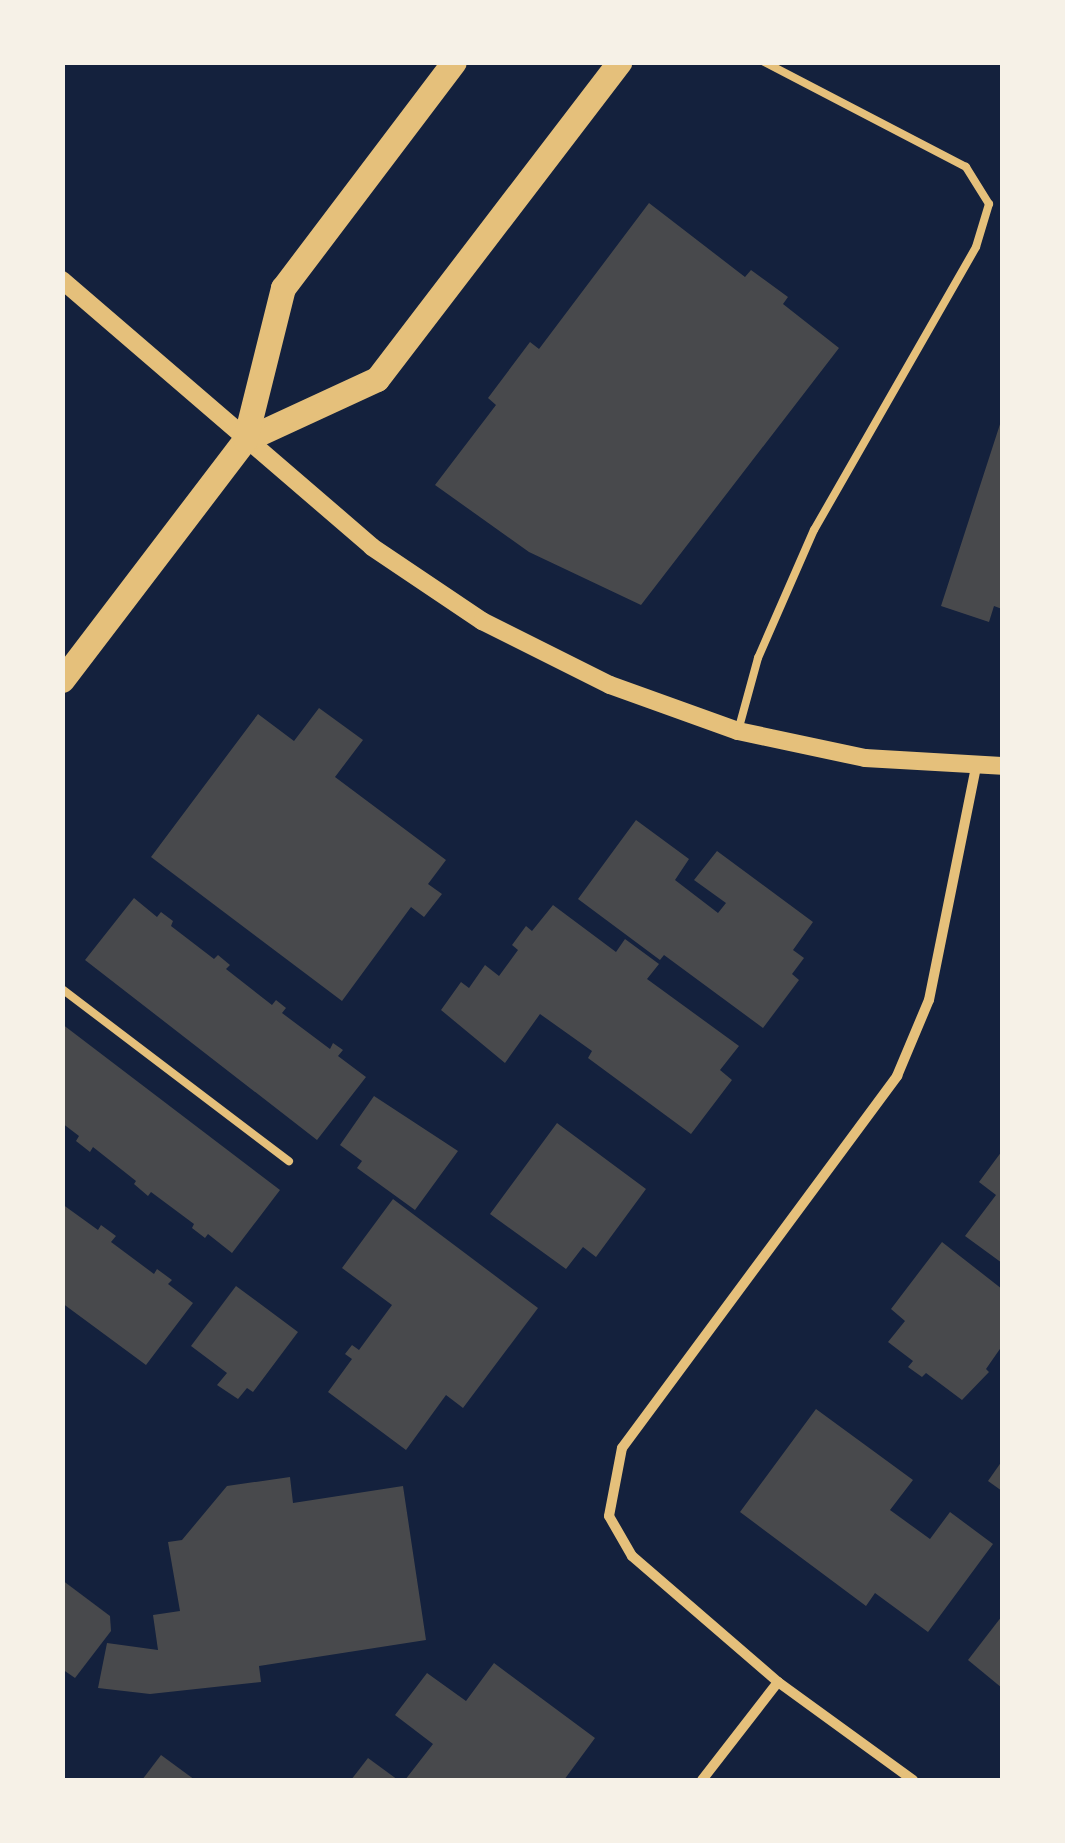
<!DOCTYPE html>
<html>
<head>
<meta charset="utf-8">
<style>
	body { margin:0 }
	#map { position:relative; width:1065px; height:1843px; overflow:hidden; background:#14213d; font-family:"Asap Condensed",sans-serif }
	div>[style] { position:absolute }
	.building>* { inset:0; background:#48494c }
	.service>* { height:8px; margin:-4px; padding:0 4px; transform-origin:4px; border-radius:4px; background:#e5c07b }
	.minor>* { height:10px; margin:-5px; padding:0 5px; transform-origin:5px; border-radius:5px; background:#e5c07b }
	.tertiary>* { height:18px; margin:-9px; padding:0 9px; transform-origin:9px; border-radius:9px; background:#e5c07b }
	.primary>* { height:25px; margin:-12.5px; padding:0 12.5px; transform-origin:12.5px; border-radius:12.5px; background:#e5c07b }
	span { translate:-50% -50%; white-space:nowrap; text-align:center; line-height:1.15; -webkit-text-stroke:8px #f6f1e7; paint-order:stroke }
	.frame { position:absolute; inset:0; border:65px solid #f6f1e7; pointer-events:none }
</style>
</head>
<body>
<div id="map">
	<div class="building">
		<div style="clip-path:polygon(649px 203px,745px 277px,751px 270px,788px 297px,783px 304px,839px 348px,641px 605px,529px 552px,435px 485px,496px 405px,488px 398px,530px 342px,539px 349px)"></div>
		<div style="clip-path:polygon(1002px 418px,1002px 609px,994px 606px,989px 622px,941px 606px)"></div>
		<div style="clip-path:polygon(319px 708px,363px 740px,335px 777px,446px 860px,428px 884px,442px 894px,424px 917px,411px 907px,342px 1001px,151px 857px,258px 714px,294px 741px)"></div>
		<div style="clip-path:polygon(636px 820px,689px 859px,675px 880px,718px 913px,726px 903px,694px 880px,717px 851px,813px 922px,793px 950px,804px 958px,792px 974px,799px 980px,763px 1028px,664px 955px,660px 960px,578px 899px)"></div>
		<div style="clip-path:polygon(134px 898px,157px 917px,161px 912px,173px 921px,171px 926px,214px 959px,218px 955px,230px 965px,226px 969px,272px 1005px,276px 1000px,286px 1008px,282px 1013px,330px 1049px,333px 1043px,343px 1050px,338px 1056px,366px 1077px,317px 1140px,85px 960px)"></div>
		<div style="clip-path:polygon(553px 905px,616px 952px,625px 939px,659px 964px,647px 979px,739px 1046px,720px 1070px,732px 1080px,691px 1134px,588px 1058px,592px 1051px,540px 1014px,505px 1063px,441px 1010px,461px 982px,469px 988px,485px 965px,499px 976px,518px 950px,512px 945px,526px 926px,532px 931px)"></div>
		<div style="clip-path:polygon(62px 1024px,280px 1190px,232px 1253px,208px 1234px,205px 1238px,192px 1228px,194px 1224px,151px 1192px,148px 1196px,134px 1184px,136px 1181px,93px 1147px,90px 1152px,76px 1141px,79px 1136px,62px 1123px)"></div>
		<div style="clip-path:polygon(374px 1096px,458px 1151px,415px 1210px,357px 1168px,362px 1161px,340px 1145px)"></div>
		<div style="clip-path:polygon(557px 1123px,646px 1189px,596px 1257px,583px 1247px,566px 1269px,490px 1214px)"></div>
		<div style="clip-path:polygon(1002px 1151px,1002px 1263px,965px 1236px,996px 1195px,979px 1182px)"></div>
		<div style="clip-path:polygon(393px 1199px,538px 1308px,463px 1408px,446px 1395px,406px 1450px,328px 1392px,352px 1359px,345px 1354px,352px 1345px,359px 1350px,392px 1305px,342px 1268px)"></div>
		<div style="clip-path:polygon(62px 1204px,98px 1230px,101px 1225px,116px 1236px,111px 1242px,154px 1274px,157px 1269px,172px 1280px,168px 1284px,193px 1303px,146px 1365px,62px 1303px)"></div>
		<div style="clip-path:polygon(942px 1242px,1002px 1289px,1002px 1346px,986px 1369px,989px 1372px,962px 1400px,926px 1373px,922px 1377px,908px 1367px,913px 1361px,888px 1342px,905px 1321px,891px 1309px)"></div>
		<div style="clip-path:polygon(236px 1286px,298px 1332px,253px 1392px,247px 1388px,238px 1399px,217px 1385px,227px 1373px,191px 1346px)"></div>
		<div style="clip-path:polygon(816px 1409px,913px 1480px,890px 1510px,930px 1539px,950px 1512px,993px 1544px,928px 1632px,875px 1593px,866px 1606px,740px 1512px)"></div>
		<div style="clip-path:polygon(1002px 1461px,1002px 1491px,988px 1481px)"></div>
		<div style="clip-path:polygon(290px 1477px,293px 1503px,403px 1486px,426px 1640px,259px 1666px,261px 1682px,150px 1694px,98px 1688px,107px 1643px,158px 1650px,153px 1615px,180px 1611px,168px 1542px,182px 1540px,227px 1486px)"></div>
		<div style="clip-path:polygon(62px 1580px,110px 1616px,111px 1631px,75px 1678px,62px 1669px)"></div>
		<div style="clip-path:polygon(1002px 1616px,1002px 1688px,968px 1660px)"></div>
		<div style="clip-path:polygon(494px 1663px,595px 1738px,564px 1780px,405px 1780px,433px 1744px,395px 1715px,427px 1673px,466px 1701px)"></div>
		<div style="clip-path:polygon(161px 1755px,195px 1780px,142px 1780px)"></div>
		<div style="clip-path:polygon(368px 1758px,398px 1780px,351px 1780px)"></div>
	</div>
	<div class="service">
		<div style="left:738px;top:731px;width:76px;rotate:-74.7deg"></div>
		<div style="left:758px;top:658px;width:140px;rotate:-66.4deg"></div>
		<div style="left:814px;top:530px;width:326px;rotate:-60.2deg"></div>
		<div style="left:976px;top:247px;width:45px;rotate:-73.2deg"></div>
		<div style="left:989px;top:204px;width:44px;rotate:-121.9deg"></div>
		<div style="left:966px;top:167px;width:228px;rotate:-152.5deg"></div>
		<div style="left:62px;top:989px;width:285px;rotate:37.2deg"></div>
	</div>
	<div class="minor">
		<div style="left:778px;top:1682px;width:167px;rotate:36deg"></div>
		<div style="left:702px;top:1780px;width:124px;rotate:-52.2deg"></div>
		<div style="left:778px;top:1682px;width:193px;rotate:-139.2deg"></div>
		<div style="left:632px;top:1556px;width:46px;rotate:-119.9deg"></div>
		<div style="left:609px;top:1516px;width:69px;rotate:-79.2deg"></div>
		<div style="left:622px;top:1448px;width:463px;rotate:-53.5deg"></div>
		<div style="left:897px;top:1076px;width:82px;rotate:-67.2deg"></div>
		<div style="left:929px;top:1000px;width:239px;rotate:-78.6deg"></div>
	</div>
	<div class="tertiary">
		<div style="left:62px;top:280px;width:409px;rotate:40.7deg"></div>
		<div style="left:372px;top:547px;width:133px;rotate:33.9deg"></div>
		<div style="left:482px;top:621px;width:143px;rotate:26.6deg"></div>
		<div style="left:610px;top:685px;width:136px;rotate:19.8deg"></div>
		<div style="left:738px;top:731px;width:130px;rotate:12deg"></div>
		<div style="left:865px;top:758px;width:137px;rotate:3.3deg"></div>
	</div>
	<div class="primary">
		<div style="left:245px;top:440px;width:145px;rotate:-24.8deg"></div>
		<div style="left:377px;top:379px;width:399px;rotate:-52.6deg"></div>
		<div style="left:62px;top:680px;width:302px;rotate:-52.7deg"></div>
		<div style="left:245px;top:440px;width:157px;rotate:-76deg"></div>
		<div style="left:283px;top:288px;width:283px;rotate:-52.9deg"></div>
	</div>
	<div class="frame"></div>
</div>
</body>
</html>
